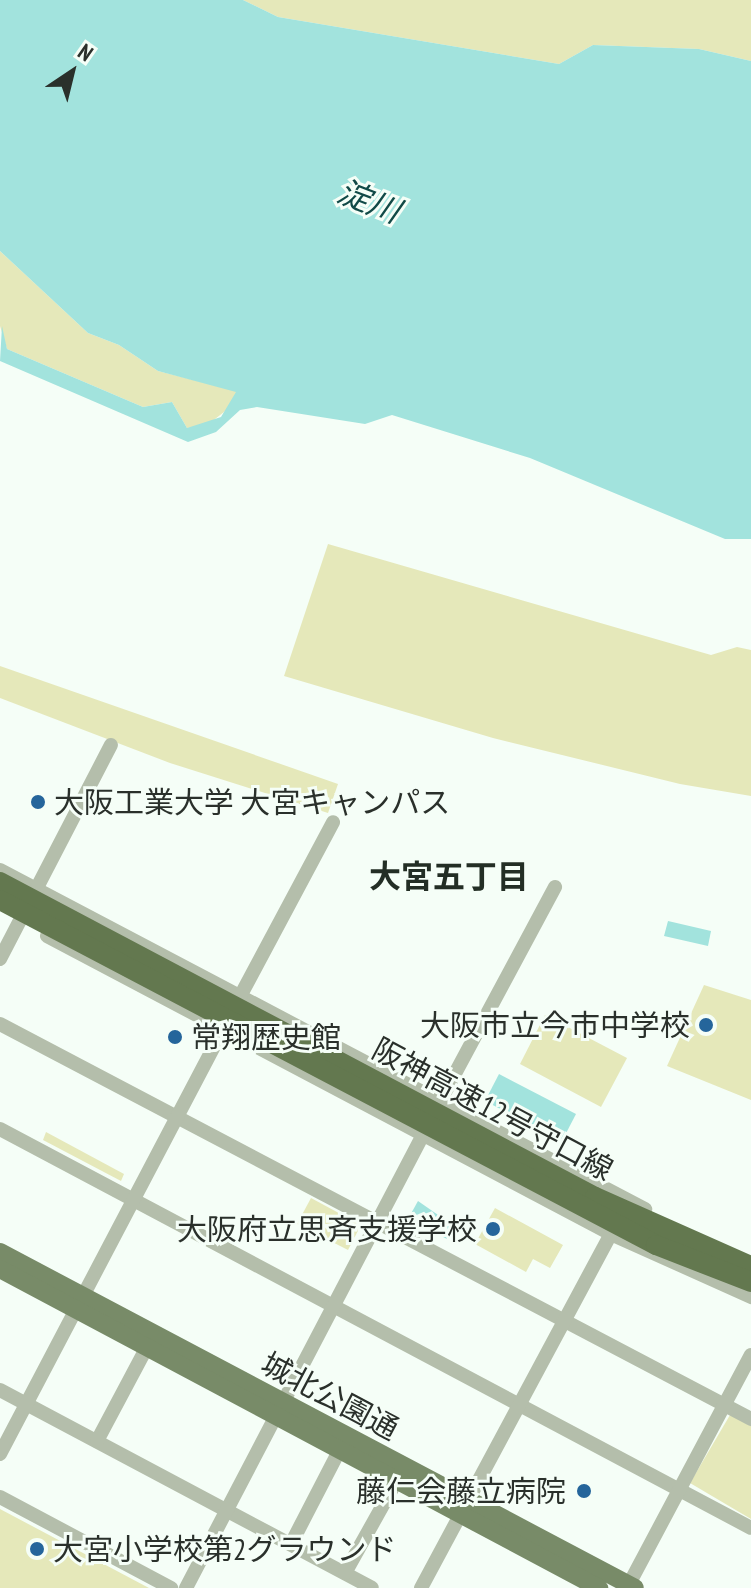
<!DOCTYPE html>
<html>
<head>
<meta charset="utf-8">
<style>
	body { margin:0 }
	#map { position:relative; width:751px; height:1588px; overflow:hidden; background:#f5fef7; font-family:"PT Sans Narrow","Noto Sans JP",sans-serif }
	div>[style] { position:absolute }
	.green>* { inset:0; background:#e5e8ba }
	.water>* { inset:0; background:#a2e3dd }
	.minor>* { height:14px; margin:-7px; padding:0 7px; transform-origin:7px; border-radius:7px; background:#b4beab }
	.major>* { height:18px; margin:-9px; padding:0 9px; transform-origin:9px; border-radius:9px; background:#788b68 }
	.highway-bridge>* { height:20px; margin:-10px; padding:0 10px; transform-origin:10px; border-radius:10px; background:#63784f }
	.dots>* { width:22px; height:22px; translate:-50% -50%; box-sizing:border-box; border:4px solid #f5fef7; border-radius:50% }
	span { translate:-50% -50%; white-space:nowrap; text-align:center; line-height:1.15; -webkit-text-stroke:6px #f5fef7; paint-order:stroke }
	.poi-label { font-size:30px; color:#2a302b }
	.left { translate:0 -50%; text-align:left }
	.right { translate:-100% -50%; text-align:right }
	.street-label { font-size:30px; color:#2a302b }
	.water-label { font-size:32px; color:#114a47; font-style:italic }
	.neighbourhood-label { font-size:32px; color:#232e25; font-weight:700 }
	.north { position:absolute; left:32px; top:32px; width:80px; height:80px; -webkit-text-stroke:6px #f5fef7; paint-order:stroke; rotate:35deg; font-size:22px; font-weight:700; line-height:32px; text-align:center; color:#2a302b }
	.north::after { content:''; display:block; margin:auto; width:28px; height:36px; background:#2a302b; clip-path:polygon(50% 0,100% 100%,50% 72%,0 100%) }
</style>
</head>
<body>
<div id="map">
	<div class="green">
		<div style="clip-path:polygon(243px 0,751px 0,751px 61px,699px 49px,593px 45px,559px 64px,278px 17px)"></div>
		<div style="clip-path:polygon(0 251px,88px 333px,119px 345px,158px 371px,237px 391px,233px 405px,206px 426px,187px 428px,172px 402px,143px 407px,7px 349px,0 326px)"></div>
		<div style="clip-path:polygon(328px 544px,711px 655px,737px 647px,751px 650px,751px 796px,680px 784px,493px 738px,284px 676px)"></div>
		<div style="clip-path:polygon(0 666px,338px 784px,328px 813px,170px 763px,0 698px)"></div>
		<div style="clip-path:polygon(704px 985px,751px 1000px,751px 1100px,667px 1066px)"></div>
		<div style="clip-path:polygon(545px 1015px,627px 1058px,601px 1107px,520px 1064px)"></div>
		<div style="clip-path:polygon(46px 1132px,124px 1174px,121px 1181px,43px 1140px)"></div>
		<div style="clip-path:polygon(311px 1198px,361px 1225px,348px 1250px,297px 1224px)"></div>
		<div style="clip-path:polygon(495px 1208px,563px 1245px,550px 1268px,533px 1259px,526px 1272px,475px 1244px)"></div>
		<div style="clip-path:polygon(730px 1415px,751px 1426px,751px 1519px,690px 1483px)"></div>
		<div style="clip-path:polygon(0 1509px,149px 1588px,0 1588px)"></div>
	</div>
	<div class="water">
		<div style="clip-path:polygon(0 0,243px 0,278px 17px,559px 64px,593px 45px,699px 49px,751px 61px,751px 539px,725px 539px,530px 458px,392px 415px,365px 424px,257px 407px,240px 410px,216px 432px,188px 442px,0 361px,2px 326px,7px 349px,143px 407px,172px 402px,187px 428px,221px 417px,236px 392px,158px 371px,119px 345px,88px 333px,0 251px)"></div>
		<div style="clip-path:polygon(668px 921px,711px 931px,708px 946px,664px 936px)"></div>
		<div style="clip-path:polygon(499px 1074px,576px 1114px,562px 1141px,485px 1101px)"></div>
		<div style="clip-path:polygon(418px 1201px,454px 1226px,447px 1239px,408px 1219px)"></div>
	</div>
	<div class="minor">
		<div style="left:0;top:870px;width:729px;rotate:27.73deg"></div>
		<div style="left:47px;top:936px;width:638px;rotate:27.85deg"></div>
		<div style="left:611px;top:1234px;width:154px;rotate:24.2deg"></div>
		<div style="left:0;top:959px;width:241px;rotate:-62.6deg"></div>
		<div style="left:236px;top:1004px;width:206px;rotate:-61.9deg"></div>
		<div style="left:0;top:1024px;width:849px;rotate:27.74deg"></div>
		<div style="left:436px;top:1109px;width:252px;rotate:-61.8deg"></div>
		<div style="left:0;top:1129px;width:850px;rotate:27.98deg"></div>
		<div style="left:0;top:1390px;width:421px;rotate:28deg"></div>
		<div style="left:97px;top:1441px;width:106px;rotate:-62deg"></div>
		<div style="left:0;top:1454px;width:488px;rotate:-62.3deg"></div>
		<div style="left:0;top:1497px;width:194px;rotate:28deg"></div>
		<div style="left:291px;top:1544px;width:107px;rotate:-62.7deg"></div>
		<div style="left:345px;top:1573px;width:107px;rotate:-60.8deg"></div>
		<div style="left:186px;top:1588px;width:520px;rotate:-62.4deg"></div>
		<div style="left:421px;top:1588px;width:402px;rotate:-61.8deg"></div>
		<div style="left:627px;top:1588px;width:264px;rotate:-62deg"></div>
	</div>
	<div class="major">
		<div style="left:0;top:1252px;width:718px;rotate:27.88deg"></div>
		<div style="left:0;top:1269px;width:679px;rotate:28.04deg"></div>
	</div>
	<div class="highway-bridge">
		<div style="left:0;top:882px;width:673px;rotate:27.9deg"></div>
		<div style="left:595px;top:1197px;width:171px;rotate:23.9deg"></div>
		<div style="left:0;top:900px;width:741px;rotate:27.74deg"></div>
		<div style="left:656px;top:1245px;width:102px;rotate:21.3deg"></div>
	</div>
	<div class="dots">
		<div style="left:38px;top:802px;background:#25659b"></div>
		<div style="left:706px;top:1025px;background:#25659b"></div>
		<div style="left:175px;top:1037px;background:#25659b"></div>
		<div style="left:493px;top:1229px;background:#25659b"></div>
		<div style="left:584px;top:1491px;background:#25659b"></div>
		<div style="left:37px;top:1549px;background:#25659b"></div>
	</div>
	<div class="poi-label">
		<span class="left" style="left:54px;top:802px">大阪工業大学 大宮キャンパス</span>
		<span class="right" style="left:690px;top:1025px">大阪市立今市中学校</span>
		<span class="left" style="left:191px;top:1037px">常翔歴史館</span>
		<span class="right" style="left:477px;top:1229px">大阪府立思斉支援学校</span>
		<span class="right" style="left:566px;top:1491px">藤仁会藤立病院</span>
		<span class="left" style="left:53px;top:1549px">大宮小学校第2グラウンド</span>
	</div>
	<div class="street-label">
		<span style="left:493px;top:1109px;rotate:28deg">阪神高速12号守口線</span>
		<span style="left:330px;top:1396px;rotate:28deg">城北公園通</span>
	</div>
	<div class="water-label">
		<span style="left:369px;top:201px;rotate:21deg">淀川</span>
	</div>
	<div class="neighbourhood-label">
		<span style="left:449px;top:876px">大宮五丁目</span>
	</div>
	<div class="north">N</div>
</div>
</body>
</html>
